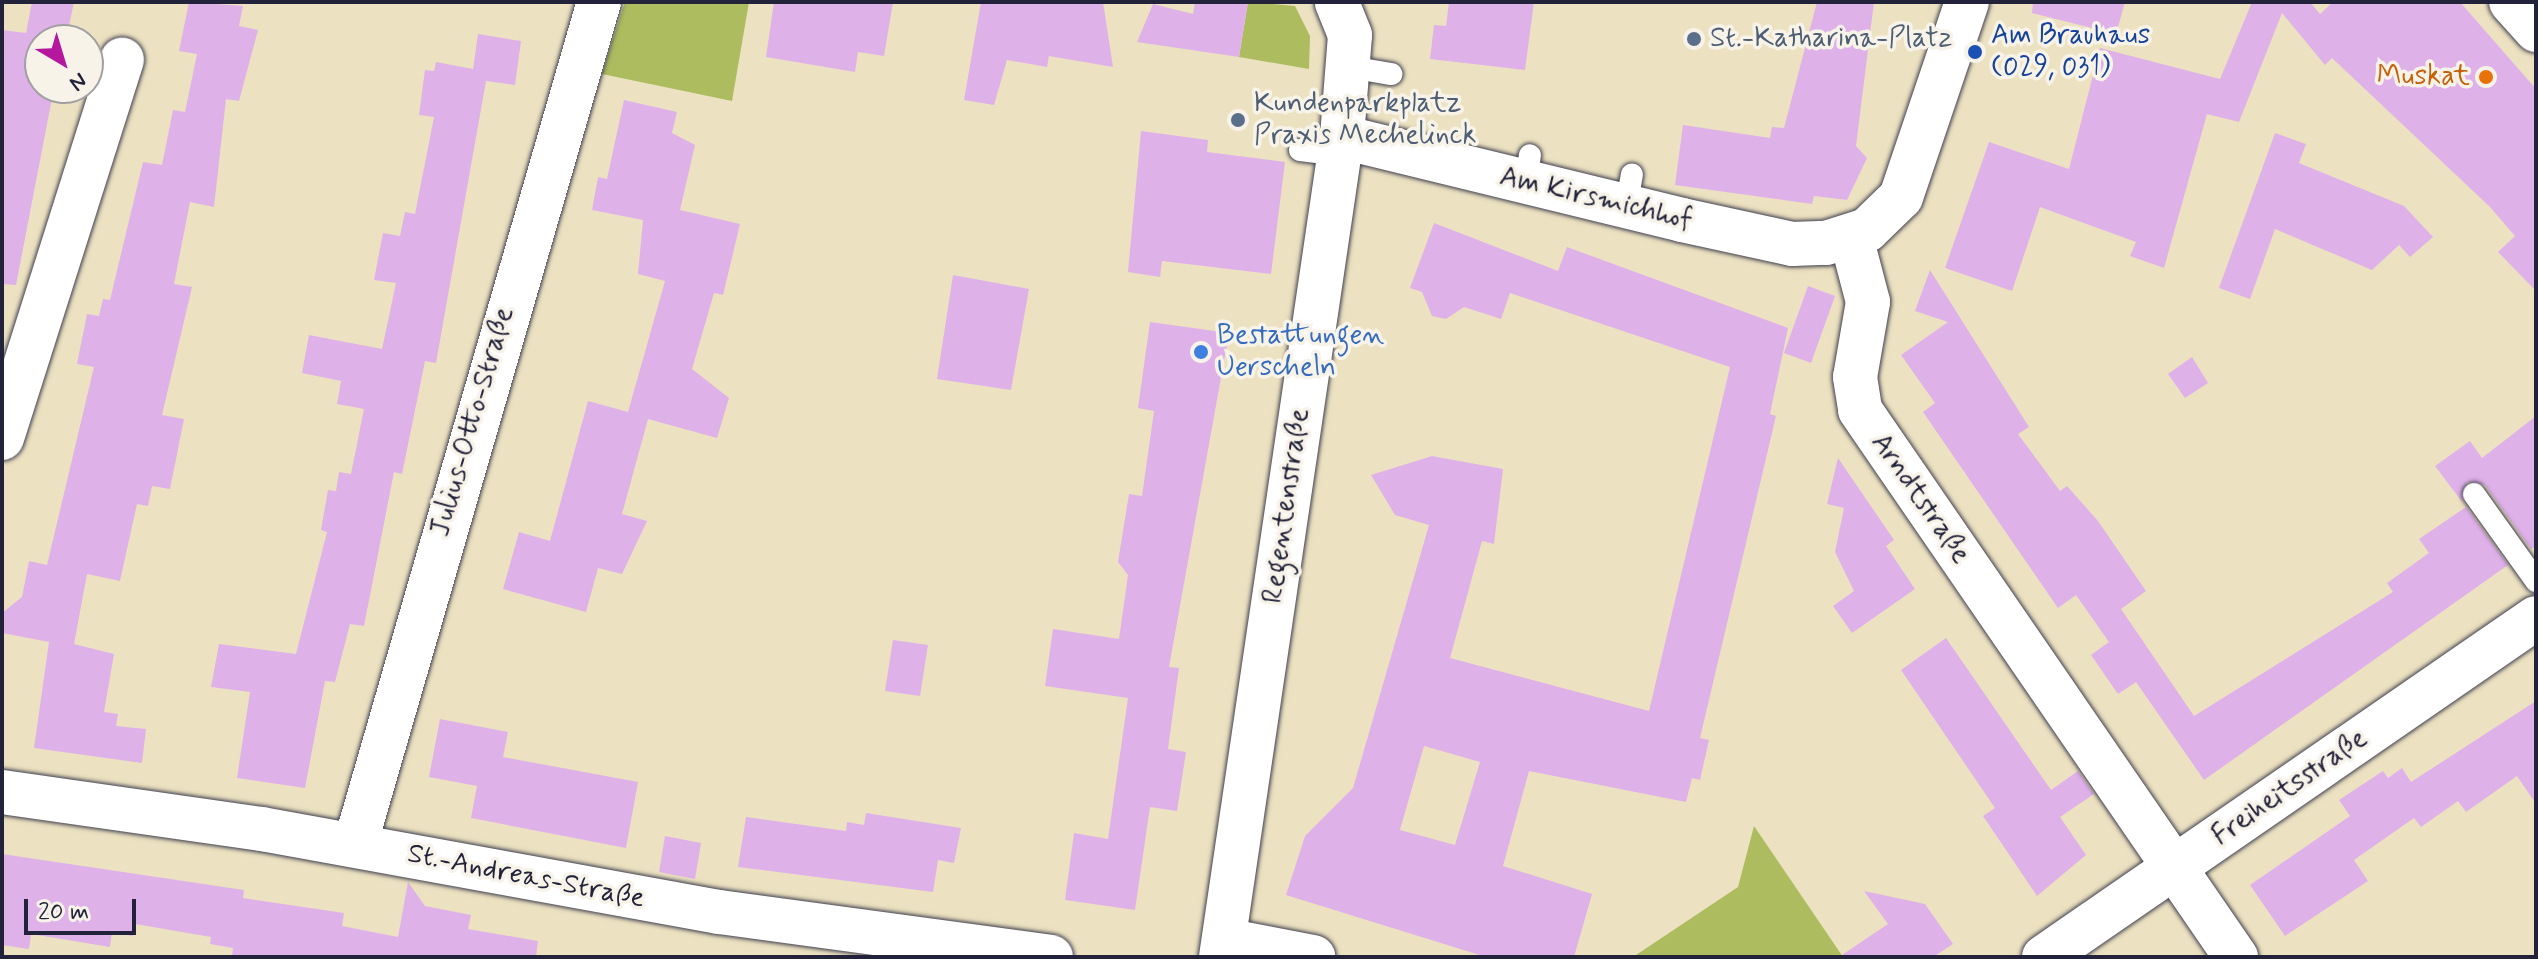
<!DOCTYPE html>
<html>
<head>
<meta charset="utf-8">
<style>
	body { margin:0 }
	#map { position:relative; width:2538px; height:959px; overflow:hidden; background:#ece2c1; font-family:Mynerve,sans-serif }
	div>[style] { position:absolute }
	.green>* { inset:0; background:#acbc5f }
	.building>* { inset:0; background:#dfb1e9 }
	.roads { filter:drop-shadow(0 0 2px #403f4f) drop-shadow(0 0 2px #403f4f) }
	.lane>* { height:22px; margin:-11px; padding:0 11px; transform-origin:11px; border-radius:11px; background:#fff }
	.street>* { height:44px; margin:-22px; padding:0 22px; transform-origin:22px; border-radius:22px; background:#fff }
	.dots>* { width:22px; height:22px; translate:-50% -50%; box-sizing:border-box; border:4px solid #f7f3e8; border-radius:50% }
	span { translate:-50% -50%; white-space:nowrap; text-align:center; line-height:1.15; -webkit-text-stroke:7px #f7f3e8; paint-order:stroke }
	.transit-label { font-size:28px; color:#164399 }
	.left { translate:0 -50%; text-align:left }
	.service-label { font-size:28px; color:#4e5e75 }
	.food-label { font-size:28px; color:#c56008 }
	.right { translate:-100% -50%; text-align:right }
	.street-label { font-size:28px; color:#22223b }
	.shop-label { font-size:28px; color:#366cbe }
	.frame { position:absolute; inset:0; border:4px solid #22223b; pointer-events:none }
	.north { position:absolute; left:24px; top:24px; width:80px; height:80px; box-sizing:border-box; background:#f7f3e8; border:2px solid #a29fa3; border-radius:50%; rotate:142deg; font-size:22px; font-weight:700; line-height:32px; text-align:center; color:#22223b }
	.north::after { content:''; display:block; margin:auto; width:28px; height:36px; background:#b5179e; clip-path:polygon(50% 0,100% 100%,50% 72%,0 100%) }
	.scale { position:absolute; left:24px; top:899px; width:112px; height:36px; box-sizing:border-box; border:4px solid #22223b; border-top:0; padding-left:10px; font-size:24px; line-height:28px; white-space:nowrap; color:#22223b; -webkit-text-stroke:6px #f7f3e8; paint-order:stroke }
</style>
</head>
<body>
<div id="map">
	<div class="green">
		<div style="clip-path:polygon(625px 2px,749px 2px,732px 101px,602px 74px)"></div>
		<div style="clip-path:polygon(1248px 2px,1295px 6px,1310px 36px,1309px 69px,1239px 57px)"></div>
		<div style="clip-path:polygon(1754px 826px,1843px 957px,1633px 957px,1738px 887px)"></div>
	</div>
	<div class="building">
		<div style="clip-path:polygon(32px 2px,74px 2px,66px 40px,40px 40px,40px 88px,54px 88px,16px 285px,2px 284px,2px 30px,26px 33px)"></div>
		<div style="clip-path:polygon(189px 2px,243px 6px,239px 26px,258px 30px,239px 101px,226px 99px,214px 207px,190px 202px,174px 284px,192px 287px,162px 415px,184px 419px,170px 489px,152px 486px,148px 506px,137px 504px,120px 581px,87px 574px,74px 644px,114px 654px,104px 712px,118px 714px,116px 726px,146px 729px,142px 763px,34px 748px,49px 642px,2px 633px,2px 613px,22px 597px,29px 561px,47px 565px,94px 367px,77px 364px,87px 314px,99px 316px,103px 299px,110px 300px,143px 162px,162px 165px,173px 110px,185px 112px,197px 54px,179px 51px)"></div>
		<div style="clip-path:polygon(774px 2px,893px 2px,884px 56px,858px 52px,855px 72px,766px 57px)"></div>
		<div style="clip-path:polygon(981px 2px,1103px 2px,1113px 67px,1049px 56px,1047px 67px,1007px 60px,994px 105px,964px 100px)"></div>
		<div style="clip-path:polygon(1195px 2px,1248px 2px,1239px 57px,1137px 42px,1153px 4px,1193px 14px)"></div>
		<div style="clip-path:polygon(1449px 2px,1534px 2px,1525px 70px,1430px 59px,1434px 25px,1446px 26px)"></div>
		<div style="clip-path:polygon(1817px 2px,1874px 2px,1856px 146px,1867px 158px,1847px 200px,1814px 196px,1812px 204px,1675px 185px,1683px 125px,1770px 138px,1772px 127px,1784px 128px)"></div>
		<div style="clip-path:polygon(2033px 2px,2125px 2px,2116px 34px,2032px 13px)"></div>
		<div style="clip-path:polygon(2252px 2px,2310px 2px,2320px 14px,2333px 2px,2460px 2px,2536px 89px,2536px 291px,2498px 252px,2515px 236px,2490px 207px,2332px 58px,2325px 65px,2282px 13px,2239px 122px,2207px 114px,2164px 268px,2130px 256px,2136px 242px,2040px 207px,2012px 291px,1945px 268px,1989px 142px,2069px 169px,2100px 48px,2220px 79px)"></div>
		<div style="clip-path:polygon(478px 34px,521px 41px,515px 85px,486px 81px,436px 363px,425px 361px,402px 474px,394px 472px,364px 626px,350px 624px,335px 682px,325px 681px,305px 788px,237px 778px,250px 692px,211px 687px,219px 644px,296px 654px,327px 532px,321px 530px,328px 490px,336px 491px,339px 472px,351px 474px,364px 409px,337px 404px,341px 381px,302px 373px,309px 335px,382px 349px,396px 283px,374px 280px,383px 233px,400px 236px,405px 212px,415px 214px,434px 117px,419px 115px,425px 70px,434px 71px,436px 62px,473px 69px)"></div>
		<div style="clip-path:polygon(624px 100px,677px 112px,672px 133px,695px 145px,680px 210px,740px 224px,723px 295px,714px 293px,692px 369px,729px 398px,717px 438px,648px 419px,622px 514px,647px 521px,622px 574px,598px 568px,586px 612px,503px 589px,519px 532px,550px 541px,588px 401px,628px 412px,665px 281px,638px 274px,643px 220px,592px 210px,598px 177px,607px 179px)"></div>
		<div style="clip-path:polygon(1141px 131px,1208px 140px,1207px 152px,1285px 162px,1271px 274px,1162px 261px,1160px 277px,1128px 272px)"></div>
		<div style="clip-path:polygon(2275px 133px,2306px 144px,2299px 163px,2404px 206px,2433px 237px,2410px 257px,2399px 245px,2372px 270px,2275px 229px,2250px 299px,2219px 288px)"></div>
		<div style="clip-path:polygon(evenodd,1434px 223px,1558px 271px,1567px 247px,1788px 328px,1770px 414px,1776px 416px,1700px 738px,1709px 740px,1700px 780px,1692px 778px,1686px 802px,1529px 771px,1503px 866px,1592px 894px,1574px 957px,1486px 957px,1286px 895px,1305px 836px,1353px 788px,1429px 525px,1395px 515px,1371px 475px,1432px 456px,1503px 469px,1494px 544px,1482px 541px,1450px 658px,1649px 711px,1730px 367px,1510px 293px,1501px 319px,1464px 307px,1446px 319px,1432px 316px,1422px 292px,1410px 288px,1434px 223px,1424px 746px,1480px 762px,1455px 845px,1400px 830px,1424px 746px)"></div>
		<div style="clip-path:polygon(1930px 270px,2029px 427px,2018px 434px,2060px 491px,2067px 486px,2098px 521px,2146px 591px,2121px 609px,2194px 716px,2393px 592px,2387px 583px,2429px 553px,2419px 539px,2466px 507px,2435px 466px,2470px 441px,2482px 458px,2536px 416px,2536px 546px,2531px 549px,2485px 485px,2467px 482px,2462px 501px,2508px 565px,2204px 780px,2136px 682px,2118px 694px,2091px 655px,2109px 642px,2076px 595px,2058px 608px,1923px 412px,1935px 403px,1901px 355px,1948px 322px,1915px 311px)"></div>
		<div style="clip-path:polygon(953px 275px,1029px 289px,1011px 390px,937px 379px)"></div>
		<div style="clip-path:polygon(1808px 286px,1835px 296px,1811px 363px,1784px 353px)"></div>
		<div style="clip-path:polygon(1150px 322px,1229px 333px,1169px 667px,1179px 668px,1168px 749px,1186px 752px,1177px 811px,1150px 807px,1135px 910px,1065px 900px,1074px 833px,1108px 839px,1128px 698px,1045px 686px,1053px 629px,1119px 639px,1128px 575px,1118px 562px,1129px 494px,1142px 496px,1154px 411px,1138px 408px)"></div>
		<div style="clip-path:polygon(2192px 357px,2208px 383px,2185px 398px,2168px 374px)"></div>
		<div style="clip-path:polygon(1838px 458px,1894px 540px,1886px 546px,1915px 589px,1852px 633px,1833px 606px,1854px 591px,1835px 552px,1844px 508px,1827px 504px)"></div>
		<div style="clip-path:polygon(1946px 638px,2051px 790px,2078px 771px,2094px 794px,2060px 817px,2086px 855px,2037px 896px,1983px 816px,1995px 808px,1901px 670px)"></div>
		<div style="clip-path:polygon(893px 640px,928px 645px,920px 696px,885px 691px)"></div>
		<div style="clip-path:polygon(2536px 701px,2536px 804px,2517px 776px,2466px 812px,2458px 801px,2421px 827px,2414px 818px,2354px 860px,2368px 881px,2285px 936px,2250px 885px,2350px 816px,2339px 800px,2383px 771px,2388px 778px,2402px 768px,2411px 782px)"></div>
		<div style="clip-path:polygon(440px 719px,508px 732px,503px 757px,638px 782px,626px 848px,471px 818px,477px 786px,429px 777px)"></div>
		<div style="clip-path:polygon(866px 813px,961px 828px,954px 863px,938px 860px,933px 892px,738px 867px,746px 817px,846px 831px,847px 822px,864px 825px)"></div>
		<div style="clip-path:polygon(665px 836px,701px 843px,695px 879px,659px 872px)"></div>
		<div style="clip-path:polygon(2px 854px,244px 890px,243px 898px,344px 913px,342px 926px,398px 937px,408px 882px,425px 906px,471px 915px,468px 929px,538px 941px,536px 957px,232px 957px,233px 948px,210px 944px,211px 937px,135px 924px,133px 936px,112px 933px,110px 947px,31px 934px,29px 949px,2px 945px)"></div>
		<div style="clip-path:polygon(1864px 891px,1925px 904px,1953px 944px,1933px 957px,1839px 957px,1888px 924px)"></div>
	</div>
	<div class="roads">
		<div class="lane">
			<div style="left:1350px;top:67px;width:42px;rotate:9.7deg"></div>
			<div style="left:1300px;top:150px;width:38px;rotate:7deg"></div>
			<div style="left:1526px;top:183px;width:28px;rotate:-82deg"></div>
			<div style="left:1626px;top:208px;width:34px;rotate:-80deg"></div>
			<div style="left:2474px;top:494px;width:107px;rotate:54.5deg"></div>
		</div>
		<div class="street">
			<div style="left:2511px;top:2px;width:38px;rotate:48deg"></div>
			<div style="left:1342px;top:137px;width:350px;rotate:13.7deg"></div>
			<div style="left:1682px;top:220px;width:113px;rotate:12.3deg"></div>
			<div style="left:1792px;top:244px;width:34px;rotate:-2deg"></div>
			<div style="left:1826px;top:243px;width:43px;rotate:-17.6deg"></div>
			<div style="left:1867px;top:230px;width:47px;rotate:-44.1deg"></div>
			<div style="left:1901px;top:197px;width:206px;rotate:-71.3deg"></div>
			<div style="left:1851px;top:237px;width:67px;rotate:75.3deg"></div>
			<div style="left:1868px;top:302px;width:76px;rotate:99.8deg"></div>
			<div style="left:1855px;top:377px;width:33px;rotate:81deg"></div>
			<div style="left:1860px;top:410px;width:664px;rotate:55.5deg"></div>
			<div style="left:2px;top:438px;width:397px;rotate:-72.4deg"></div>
			<div style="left:2px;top:792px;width:263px;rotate:8.1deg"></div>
			<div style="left:262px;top:829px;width:464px;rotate:10.3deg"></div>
			<div style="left:719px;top:912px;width:335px;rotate:7.7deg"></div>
			<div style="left:355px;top:845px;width:878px;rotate:-73.86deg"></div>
			<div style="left:1225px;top:940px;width:90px;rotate:10.9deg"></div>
			<div style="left:1221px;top:957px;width:829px;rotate:-81.61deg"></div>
			<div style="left:1342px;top:137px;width:102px;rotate:-85.5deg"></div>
			<div style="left:1350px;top:35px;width:35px;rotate:-112deg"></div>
			<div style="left:2044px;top:957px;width:597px;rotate:-34.57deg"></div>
		</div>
	</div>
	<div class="dots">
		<div style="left:1694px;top:39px;background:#5c6f8a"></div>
		<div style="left:1975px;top:52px;background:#1a4fb4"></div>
		<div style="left:2486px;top:77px;background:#e8710a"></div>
		<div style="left:1238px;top:120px;background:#5c6f8a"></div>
		<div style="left:1201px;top:352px;background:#3f7fe0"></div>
	</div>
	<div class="transit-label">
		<span class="left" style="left:1991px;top:52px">Am Brauhaus<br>(029, 031)</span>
	</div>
	<div class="service-label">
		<span class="left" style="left:1710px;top:39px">St.-Katharina-Platz</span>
		<span class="left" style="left:1254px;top:120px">Kundenparkplatz<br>Praxis Mechelinck</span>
	</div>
	<div class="food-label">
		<span class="right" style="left:2470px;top:77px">Muskat</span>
	</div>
	<div class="street-label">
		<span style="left:1596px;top:199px;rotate:13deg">Am Kirsmichhof</span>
		<span style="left:473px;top:422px;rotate:-74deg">Julius-Otto-Straße</span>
		<span style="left:1920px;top:499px;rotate:55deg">Arndtstraße</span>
		<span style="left:1287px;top:506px;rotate:-82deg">Regentenstraße</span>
		<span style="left:2290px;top:788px;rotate:-35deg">Freiheitsstraße</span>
		<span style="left:526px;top:877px;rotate:11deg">St.-Andreas-Straße</span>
	</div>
	<div class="shop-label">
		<span class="left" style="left:1217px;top:352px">Bestattungen<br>Uerscheln</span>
	</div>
	<div class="frame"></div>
	<div class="north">N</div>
	<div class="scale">20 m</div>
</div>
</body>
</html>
